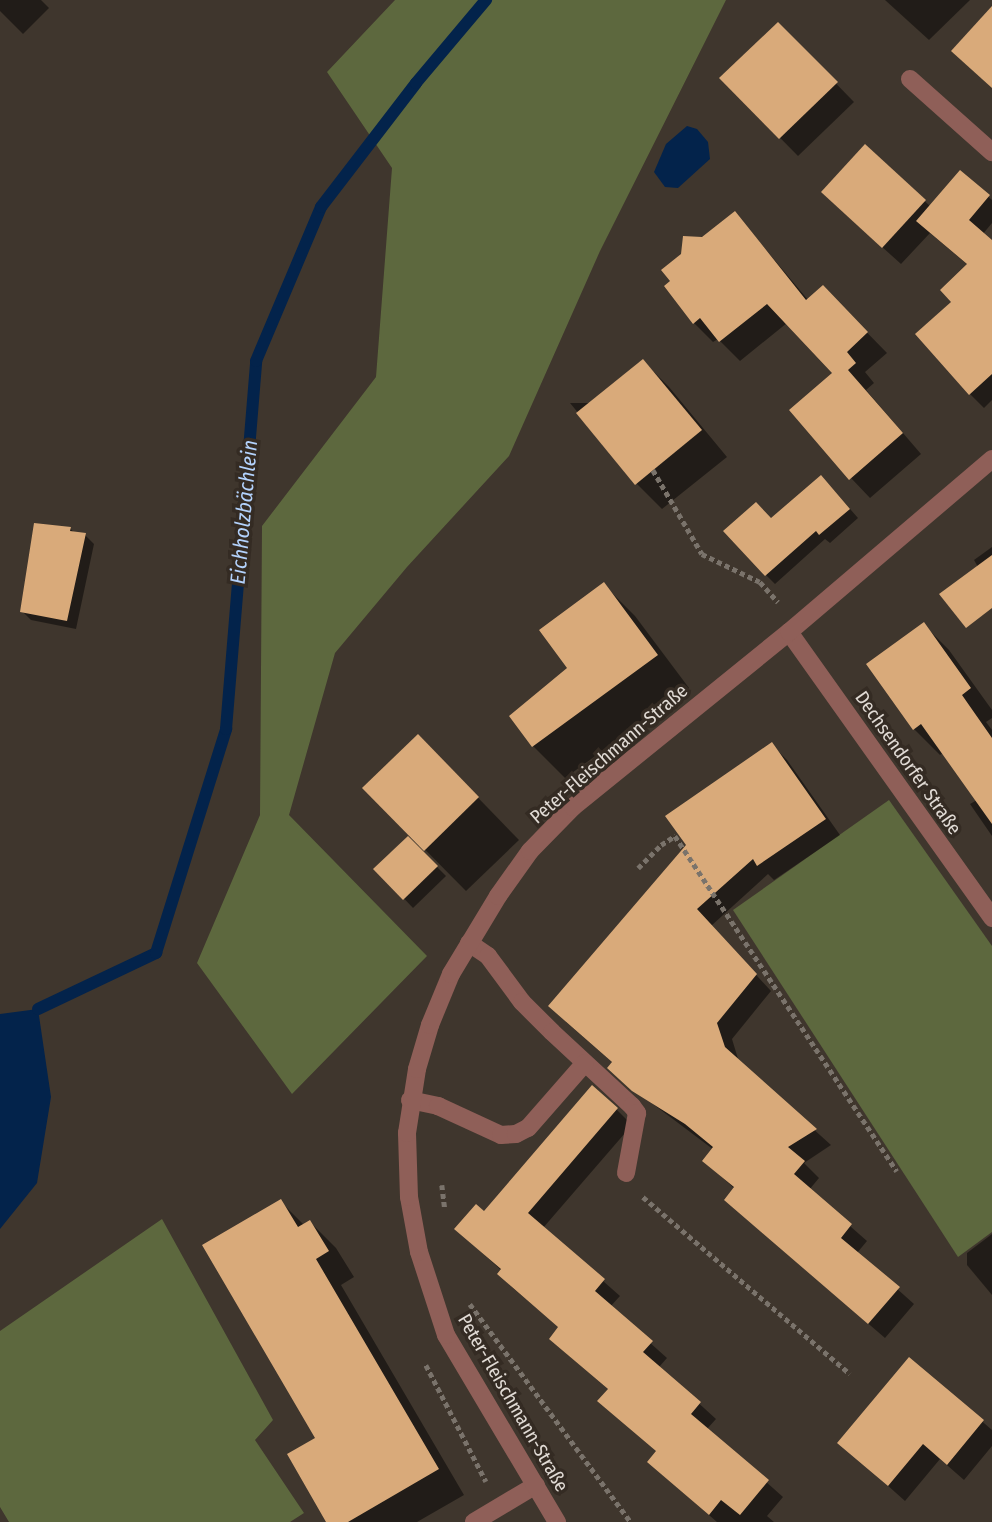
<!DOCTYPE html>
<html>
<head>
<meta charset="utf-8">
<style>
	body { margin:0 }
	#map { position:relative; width:992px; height:1522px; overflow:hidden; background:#3f362d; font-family:"Fira Sans Condensed",sans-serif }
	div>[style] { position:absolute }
	.green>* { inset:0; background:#5d683e }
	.water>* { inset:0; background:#03234b }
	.shadow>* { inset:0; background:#0007 }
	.stream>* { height:12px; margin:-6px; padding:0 6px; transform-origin:6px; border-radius:6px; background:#03234b }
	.building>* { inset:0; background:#d9aa7a }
	.path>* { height:4.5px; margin-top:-2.25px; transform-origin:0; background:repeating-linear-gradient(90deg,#7a736b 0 5px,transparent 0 8.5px) }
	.service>* { height:18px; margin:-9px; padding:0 9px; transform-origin:9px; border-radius:9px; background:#8f5f58 }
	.minor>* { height:18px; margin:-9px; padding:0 9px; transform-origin:9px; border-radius:9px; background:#8f5f58 }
	.tertiary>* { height:18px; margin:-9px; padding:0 9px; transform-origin:9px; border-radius:9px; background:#8f5f58 }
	span { translate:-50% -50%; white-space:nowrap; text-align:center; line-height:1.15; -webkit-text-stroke:7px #342b23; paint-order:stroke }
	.street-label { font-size:19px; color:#e1dbd5 }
	.water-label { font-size:21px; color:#b3d2fc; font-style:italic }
</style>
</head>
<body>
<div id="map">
	<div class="green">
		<div style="clip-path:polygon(395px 0,726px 0,600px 251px,509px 456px,407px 567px,335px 653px,289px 815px,427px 956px,292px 1094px,197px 963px,260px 815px,262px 526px,376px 377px,392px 168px,327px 72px)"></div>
		<div style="clip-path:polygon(889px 800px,992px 946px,992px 1232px,958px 1257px,733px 910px)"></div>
		<div style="clip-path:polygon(162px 1219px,273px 1420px,255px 1440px,304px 1513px,290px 1522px,9px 1522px,0 1507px,0 1331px)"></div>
	</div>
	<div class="water">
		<div style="clip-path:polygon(687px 126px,697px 129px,708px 142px,710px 159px,678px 188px,665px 187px,654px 172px,666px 144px)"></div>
		<div style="clip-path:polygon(38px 1009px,51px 1097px,37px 1183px,0 1229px,0 1014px)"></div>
	</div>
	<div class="shadow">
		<div style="clip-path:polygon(0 0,41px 0,49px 8px,23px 34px,0 11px)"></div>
		<div style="clip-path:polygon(885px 0,970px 0,929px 40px)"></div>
		<div style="clip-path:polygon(778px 24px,854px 102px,798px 156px,722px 79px)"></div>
		<div style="clip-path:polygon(865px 146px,931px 207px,960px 172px,992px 200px,992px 223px,982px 235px,992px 245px,992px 400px,984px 408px,970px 394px,954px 302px,968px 265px,930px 233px,901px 264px,841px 210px)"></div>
		<div style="clip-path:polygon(735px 213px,809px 301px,842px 307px,887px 353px,865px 372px,874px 383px,866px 390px,921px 454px,870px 498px,851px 478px,834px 373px,787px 323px,740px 361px,718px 339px,713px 342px,694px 323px,673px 281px,702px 239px)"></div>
		<div style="clip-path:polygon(643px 361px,669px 387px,727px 457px,662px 509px,636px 483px,570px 403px,591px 403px)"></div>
		<div style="clip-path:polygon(830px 486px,858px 518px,830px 543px,825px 539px,775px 584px,766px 575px,772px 520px)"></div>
		<div style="clip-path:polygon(70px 528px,75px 534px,85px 535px,94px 544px,76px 629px,31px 620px,22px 611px)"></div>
		<div style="clip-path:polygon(992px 547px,992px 592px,974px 560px)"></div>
		<div style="clip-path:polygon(603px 584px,635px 616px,689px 688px,565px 778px,533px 746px,570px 668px)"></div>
		<div style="clip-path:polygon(923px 624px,949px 650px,992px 710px,992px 718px,986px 722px,992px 730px,992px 836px,970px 804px,977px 800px,943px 753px,940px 755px,914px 729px)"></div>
		<div style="clip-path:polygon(771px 744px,787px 760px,840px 835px,774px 880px,768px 874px,711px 926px,771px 991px,732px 1039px,739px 1062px,831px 1145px,804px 1163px,819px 1178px,809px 1190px,867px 1241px,857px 1253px,914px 1304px,885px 1338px,742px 1215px,726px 1200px,735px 1189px,704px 1161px,714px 1150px,625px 1083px,613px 1063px,566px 1022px)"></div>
		<div style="clip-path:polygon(458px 777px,519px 840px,466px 891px,364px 788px)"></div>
		<div style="clip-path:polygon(408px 838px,446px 876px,413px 908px,376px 869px)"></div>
		<div style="clip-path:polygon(616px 1109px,632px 1125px,543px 1228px,620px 1296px,610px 1307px,667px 1358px,659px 1367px,716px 1419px,707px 1429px,783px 1497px,767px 1516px,774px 1522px,717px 1522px,665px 1477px,649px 1462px,658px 1452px,600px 1401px,609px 1390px,567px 1354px,560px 1328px,514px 1289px,499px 1274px,502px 1271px,456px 1229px,484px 1214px)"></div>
		<div style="clip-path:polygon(281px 1202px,305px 1226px,310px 1222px,336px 1248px,354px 1277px,341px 1285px,464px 1495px,417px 1522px,329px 1522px)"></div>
		<div style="clip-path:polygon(992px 1234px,992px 1295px,967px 1265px,967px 1253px)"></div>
		<div style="clip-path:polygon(910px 1359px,992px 1430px,992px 1446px,964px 1480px,940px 1459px,905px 1501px,839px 1442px)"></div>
	</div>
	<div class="stream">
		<div style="left:38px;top:1009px;width:131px;rotate:-25.4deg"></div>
		<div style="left:156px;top:953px;width:235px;rotate:-72.6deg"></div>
		<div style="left:226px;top:729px;width:369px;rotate:-85.3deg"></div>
		<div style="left:256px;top:361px;width:167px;rotate:-67.1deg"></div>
		<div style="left:321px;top:207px;width:156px;rotate:-52.5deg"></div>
		<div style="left:416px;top:83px;width:109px;rotate:-49.9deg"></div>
	</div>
	<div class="building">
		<div style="clip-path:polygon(992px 6px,992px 88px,951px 51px)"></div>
		<div style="clip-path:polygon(778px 22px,838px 82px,779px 139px,719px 78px)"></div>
		<div style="clip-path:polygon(865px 144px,926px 200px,882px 248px,821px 192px)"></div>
		<div style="clip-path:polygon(960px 170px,990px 195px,969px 220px,992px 240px,992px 374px,969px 395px,915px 334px,951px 302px,940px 290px,967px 264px,916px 221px)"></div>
		<div style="clip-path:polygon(735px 211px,806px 300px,823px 285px,868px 332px,847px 352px,856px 363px,848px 370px,903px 433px,849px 480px,789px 410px,832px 373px,767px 304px,719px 342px,700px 318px,693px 324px,664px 286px,670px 281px,661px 270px,681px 254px,683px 236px,702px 237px)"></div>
		<div style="clip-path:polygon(643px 359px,702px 430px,635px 485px,576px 413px)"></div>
		<div style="clip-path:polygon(821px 475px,850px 509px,819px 535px,816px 531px,765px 576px,723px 531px,756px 502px,771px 518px)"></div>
		<div style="clip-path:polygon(34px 523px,71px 527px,70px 531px,86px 533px,67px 621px,20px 612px)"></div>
		<div style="clip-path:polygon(992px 555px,992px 608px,966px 628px,939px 594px)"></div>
		<div style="clip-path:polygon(604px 582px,658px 655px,532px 747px,509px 716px,567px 668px,539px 630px)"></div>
		<div style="clip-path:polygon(924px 622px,971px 688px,962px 695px,992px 738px,992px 824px,921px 724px,913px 730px,866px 664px)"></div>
		<div style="clip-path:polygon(418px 734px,479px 797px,424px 851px,362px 788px)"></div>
		<div style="clip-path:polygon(772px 742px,826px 819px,757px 866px,753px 859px,697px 909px,757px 974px,717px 1023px,725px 1047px,817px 1129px,788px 1147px,805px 1161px,794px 1174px,852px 1224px,841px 1238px,900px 1287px,868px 1324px,724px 1200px,734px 1187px,702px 1161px,713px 1147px,685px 1124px,632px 1091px,607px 1068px,612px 1062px,548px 1006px,686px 845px,665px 816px)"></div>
		<div style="clip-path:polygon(408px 836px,438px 866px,403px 900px,373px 869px)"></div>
		<div style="clip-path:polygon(592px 1085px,618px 1108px,528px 1213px,605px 1279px,595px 1291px,653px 1341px,643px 1352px,701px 1402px,691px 1414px,769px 1480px,740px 1515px,721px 1500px,709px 1515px,647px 1462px,656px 1451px,597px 1401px,608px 1389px,549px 1339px,558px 1327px,497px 1274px,501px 1269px,454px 1229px,476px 1204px,484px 1211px)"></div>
		<div style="clip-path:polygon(281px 1199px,298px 1227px,310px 1220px,329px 1251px,316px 1259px,439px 1469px,348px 1522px,326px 1522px,287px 1454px,315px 1438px,202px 1245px)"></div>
		<div style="clip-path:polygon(909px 1357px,984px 1420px,947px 1465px,923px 1444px,888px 1486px,837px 1443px)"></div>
	</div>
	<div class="path">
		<div style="left:653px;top:470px;width:97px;rotate:59.7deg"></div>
		<div style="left:702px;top:554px;width:64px;rotate:25.8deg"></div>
		<div style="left:760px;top:582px;width:27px;rotate:48deg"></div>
		<div style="left:638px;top:868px;width:33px;rotate:-45deg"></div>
		<div style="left:661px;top:845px;width:17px;rotate:-33deg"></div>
		<div style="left:675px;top:836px;width:402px;rotate:56.5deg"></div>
		<div style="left:442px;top:1185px;width:23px;rotate:83deg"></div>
		<div style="left:643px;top:1197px;width:272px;rotate:40.5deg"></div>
		<div style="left:470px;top:1304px;width:271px;rotate:53.6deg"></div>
		<div style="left:426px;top:1365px;width:131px;rotate:62.7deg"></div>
	</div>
	<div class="service">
		<div style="left:469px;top:943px;width:23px;rotate:34deg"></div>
		<div style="left:488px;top:956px;width:57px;rotate:53.5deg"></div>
		<div style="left:522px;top:1002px;width:42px;rotate:45deg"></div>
		<div style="left:552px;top:1032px;width:109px;rotate:42.8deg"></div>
		<div style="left:632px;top:1106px;width:9px;rotate:54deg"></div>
		<div style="left:637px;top:1113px;width:61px;rotate:100.4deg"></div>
		<div style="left:410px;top:1100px;width:29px;rotate:12deg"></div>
		<div style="left:438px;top:1106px;width:69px;rotate:24.7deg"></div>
		<div style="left:501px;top:1135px;width:15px;rotate:-4deg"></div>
		<div style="left:516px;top:1134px;width:13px;rotate:-27deg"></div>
		<div style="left:528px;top:1128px;width:86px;rotate:-48.8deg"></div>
	</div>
	<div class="minor">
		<div style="left:910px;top:79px;width:110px;rotate:41.7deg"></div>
		<div style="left:789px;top:632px;width:351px;rotate:54.6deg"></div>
		<div style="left:474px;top:1522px;width:72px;rotate:-30.8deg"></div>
	</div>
	<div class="tertiary">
		<div style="left:557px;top:1522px;width:217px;rotate:-120.7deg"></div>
		<div style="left:446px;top:1335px;width:87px;rotate:-108deg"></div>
		<div style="left:419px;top:1252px;width:56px;rotate:-100.3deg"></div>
		<div style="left:409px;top:1197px;width:64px;rotate:-91.8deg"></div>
		<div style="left:407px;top:1133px;width:65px;rotate:-81.1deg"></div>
		<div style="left:417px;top:1069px;width:46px;rotate:-73.5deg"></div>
		<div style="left:430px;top:1025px;width:55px;rotate:-67.6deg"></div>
		<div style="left:451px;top:974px;width:91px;rotate:-58.9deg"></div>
		<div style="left:498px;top:896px;width:55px;rotate:-54.6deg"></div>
		<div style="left:530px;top:851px;width:62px;rotate:-45.7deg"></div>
		<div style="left:573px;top:807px;width:278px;rotate:-39deg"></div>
		<div style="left:789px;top:632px;width:267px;rotate:-40.4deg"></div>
	</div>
	<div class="street-label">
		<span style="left:609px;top:754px;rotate:-41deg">Peter-Fleischmann-Straße</span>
		<span style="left:908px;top:763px;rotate:55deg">Dechsendorfer Straße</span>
		<span style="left:513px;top:1403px;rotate:60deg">Peter-Fleischmann-Straße</span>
	</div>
	<div class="water-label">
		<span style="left:244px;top:512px;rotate:-85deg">Eichholzbächlein</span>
	</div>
</div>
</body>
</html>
